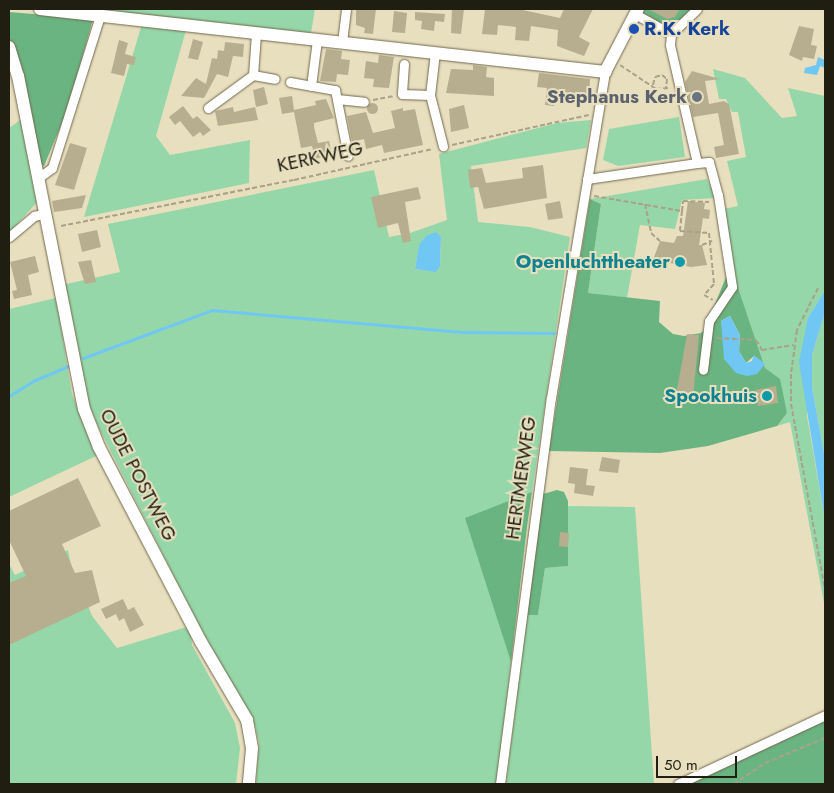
<!DOCTYPE html>
<html>
<head>
<meta charset="utf-8">
<style>
	body { margin:0 }
	#map { position:relative; width:834px; height:793px; overflow:hidden; background:#e8dfbf; font-family:Jost,sans-serif }
	div>[style] { position:absolute }
	.green>* { inset:0; background:#95d7a8 }
	.forest>* { inset:0; background:#6ab481 }
	.water>* { inset:0; background:#71c7f4 }
	.stream>* { height:3px; margin:-1.5px; padding:0 1.5px; transform-origin:1.5px; border-radius:1.5px; background:#71c7f4 }
	.building>* { inset:0; background:#b7ae8f }
	.round { border-radius:50% }
	.path>* { height:2px; margin-top:-1px; transform-origin:0; background:repeating-linear-gradient(90deg,#a9a288 0 5px,transparent 0 7.5px) }
	.roads { filter:drop-shadow(0 0 1px #70684b) drop-shadow(0 0 1px #70684b) }
	.street>* { height:9px; margin:-4.5px; padding:0 4.5px; transform-origin:4.5px; border-radius:4.5px; background:#fff }
	.secondary>* { height:12px; margin:-6px; padding:0 6px; transform-origin:6px; border-radius:6px; background:#fff }
	.dots>* { width:14px; height:14px; translate:-50% -50%; box-sizing:border-box; border:2px solid #e8dfbf; border-radius:50% }
	span { translate:-50% -50%; white-space:nowrap; text-align:center; line-height:1.15; -webkit-text-stroke:4px #e8dfbf; paint-order:stroke }
	.transit-label { font-size:19px; color:#164399; font-weight:700 }
	.left { translate:0 -50%; text-align:left }
	.worship-label { font-size:19px; color:#5b616d; font-weight:700 }
	.right { translate:-100% -50%; text-align:right }
	.street-label { font-size:19px; color:#201d11 }
	.culture-label { font-size:19px; color:#0d838f; font-weight:700 }
	.frame { position:absolute; inset:0; border:10px solid #201d11; pointer-events:none }
	.scale { position:absolute; left:656px; top:756px; width:81px; height:22px; box-sizing:border-box; border:2px solid #201d11; border-top:0; padding-left:6px; font-size:15px; line-height:18px; white-space:nowrap; color:#201d11; -webkit-text-stroke:4px #e8dfbf; paint-order:stroke }
</style>
</head>
<body>
<div id="map">
	<div class="green">
		<div style="clip-path:polygon(106px 9px,315px 9px,311px 33px,108px 12px)"></div>
		<div style="clip-path:polygon(142px 24px,186px 30px,156px 136px,170px 155px,250px 140px,249px 183px,84px 217px)"></div>
		<div style="clip-path:polygon(713px 69px,745px 78px,782px 118px,797px 116px,788px 88px,825px 96px,825px 290px,808px 318px,807px 416px,825px 521px,825px 608px,790px 422px,777px 426px,787px 413px,765px 368px,733px 276px,724px 209px,738px 206px,727px 161px,746px 157px,738px 112px,732px 112px,726px 99px,719px 99px)"></div>
		<div style="clip-path:polygon(679px 117px,685px 157px,618px 166px,603px 160px,609px 129px)"></div>
		<div style="clip-path:polygon(23px 118px,37px 202px,9px 233px,9px 128px)"></div>
		<div style="clip-path:polygon(evenodd,591px 120px,586px 148px,471px 166px,478px 222px,530px 227px,570px 237px,532px 492px,502px 505px,502px 625px,511px 662px,497px 784px,256px 784px,259px 743px,255px 726px,195px 618px,95px 420px,83px 391px,62px 285px,120px 272px,108px 224px,374px 170px,389px 237px,410px 233px,447px 220px,439px 154px,557px 123px,591px 120px,441px 237px,440px 266px,428px 270px,415px 269px,419px 245px,441px 237px)"></div>
		<div style="clip-path:polygon(707px 179px,716px 198px,682px 200px,675px 229px,640px 225px,627px 298px,588px 293px,601px 204px,590px 199px)"></div>
		<div style="clip-path:polygon(56px 298px,72px 394px,96px 456px,9px 497px,9px 309px)"></div>
		<div style="clip-path:polygon(825px 312px,825px 459px,812px 387px,812px 355px)"></div>
		<div style="clip-path:polygon(568px 506px,635px 507px,654px 784px,506px 784px,527px 615px,538px 615px,545px 568px,568px 566px)"></div>
		<div style="clip-path:polygon(68px 550px,73px 575px,77px 577px,92px 616px,117px 648px,190px 626px,192px 645px,235px 723px,240px 748px,236px 784px,9px 784px,9px 564px,15px 575px)"></div>
	</div>
	<div class="forest">
		<div style="clip-path:polygon(641px 9px,704px 9px,670px 28px,640px 11px)"></div>
		<div style="clip-path:polygon(9px 12px,93px 19px,67px 111px,44px 166px,40px 164px,23px 76px,9px 38px)"></div>
		<div style="clip-path:polygon(evenodd,590px 199px,601px 204px,588px 293px,660px 301px,659px 322px,673px 334px,684px 336px,701px 333px,705px 329px,726px 277px,734px 276px,765px 368px,780px 379px,787px 413px,777px 426px,708px 446px,660px 453px,549px 451px,590px 199px,730px 316px,740px 335px,739px 351px,746px 363px,754px 356px,747px 376px,723px 331px,721px 321px,730px 316px)"></div>
		<div style="clip-path:polygon(557px 490px,564px 492px,568px 501px,568px 566px,545px 568px,538px 615px,527px 615px,543px 494px)"></div>
		<div style="clip-path:polygon(532px 492px,527px 527px,511px 662px,465px 518px)"></div>
		<div style="clip-path:polygon(825px 721px,825px 784px,688px 784px,755px 752px)"></div>
	</div>
	<div class="water">
		<div style="clip-path:polygon(818px 57px,825px 60px,825px 68px,820px 66px,817px 75px,804px 73px,805px 68px,816px 65px)"></div>
		<div style="clip-path:polygon(436px 232px,441px 237px,440px 266px,436px 272px,415px 269px,419px 245px,426px 236px)"></div>
		<div style="clip-path:polygon(825px 290px,825px 312px,812px 355px,812px 387px,825px 459px,825px 521px,799px 362px,808px 318px)"></div>
		<div style="clip-path:polygon(730px 316px,740px 335px,739px 351px,746px 363px,752px 361px,754px 355px,765px 364px,757px 374px,747px 376px,736px 373px,724px 359px,721px 321px)"></div>
	</div>
	<div class="stream">
		<div style="left:83px;top:358px;width:138px;rotate:-20.4deg"></div>
		<div style="left:212px;top:310px;width:254px;rotate:5deg"></div>
		<div style="left:465px;top:332px;width:89px;rotate:0.6deg"></div>
		<div style="left:9px;top:396px;width:28px;rotate:-32deg"></div>
		<div style="left:33px;top:381px;width:38px;rotate:-23deg"></div>
	</div>
	<div class="building">
		<div style="clip-path:polygon(356px 9px,376px 9px,373px 34px,364px 33px,365px 28px,356px 25px)"></div>
		<div style="clip-path:polygon(452px 9px,464px 9px,461px 34px,451px 33px)"></div>
		<div style="clip-path:polygon(485px 9px,518px 9px,560px 18px,564px 9px,593px 9px,579px 37px,590px 43px,584px 56px,557px 46px,558px 30px,531px 26px,529px 41px,515px 40px,516px 27px,498px 25px,497px 35px,482px 34px)"></div>
		<div style="clip-path:polygon(648px 9px,680px 9px,675px 17px,667px 19px)"></div>
		<div style="clip-path:polygon(394px 11px,407px 13px,405px 33px,392px 32px)"></div>
		<div style="clip-path:polygon(415px 12px,445px 14px,444px 22px,435px 21px,434px 31px,421px 29px,422px 21px,415px 20px)"></div>
		<div style="clip-path:polygon(799px 26px,814px 29px,811px 45px,817px 46px,814px 59px,803px 57px,802px 61px,789px 55px)"></div>
		<div style="clip-path:polygon(193px 39px,203px 42px,198px 60px,188px 58px)"></div>
		<div style="clip-path:polygon(119px 40px,128px 43px,125px 54px,136px 57px,134px 65px,127px 64px,124px 76px,111px 73px)"></div>
		<div style="clip-path:polygon(225px 42px,244px 44px,243px 57px,233px 56px,228px 77px,217px 74px,204px 98px,181px 96px,196px 78px,206px 84px,212px 58px,217px 59px,218px 50px,224px 51px)"></div>
		<div style="clip-path:polygon(326px 49px,342px 51px,341px 59px,350px 60px,348px 75px,337px 74px,336px 82px,320px 81px)"></div>
		<div style="clip-path:polygon(379px 55px,394px 57px,389px 88px,373px 87px,374px 79px,364px 78px,366px 61px,378px 63px)"></div>
		<div style="clip-path:polygon(473px 65px,487px 67px,486px 77px,494px 78px,494px 96px,446px 93px,451px 69px,473px 70px)"></div>
		<div style="clip-path:polygon(692px 71px,720px 79px,705px 81px,709px 104px,724px 101px,729px 104px,739px 154px,716px 158px,714px 147px,724px 145px,718px 113px,693px 117px,685px 82px)"></div>
		<div style="clip-path:polygon(539px 73px,590px 79px,589px 99px,583px 102px,575px 101px,575px 96px,556px 93px,554px 106px,545px 105px,547px 88px,537px 87px)"></div>
		<div style="clip-path:polygon(264px 87px,268px 104px,256px 107px,253px 90px)"></div>
		<div style="clip-path:polygon(292px 96px,294px 110px,316px 105px,315px 101px,326px 99px,334px 118px,314px 123px,314px 127px,318px 143px,329px 141px,332px 155px,315px 159px,312px 146px,301px 148px,294px 112px,282px 114px,279px 98px)"></div>
		<div class="round" style="left:366.5px;top:102.5px;width:11px;height:11px"></div>
		<div style="clip-path:polygon(464px 105px,469px 128px,451px 132px,449px 109px)"></div>
		<div style="clip-path:polygon(183px 106px,193px 119px,197px 116px,211px 130px,203px 136px,200px 132px,193px 137px,180px 121px,175px 125px,169px 117px)"></div>
		<div style="clip-path:polygon(233px 107px,234px 112px,255px 107px,258px 120px,218px 126px,215px 111px)"></div>
		<div style="clip-path:polygon(403px 108px,403px 111px,415px 109px,423px 145px,384px 153px,382px 145px,366px 149px,364px 139px,352px 142px,347px 116px,366px 112px,373px 133px,395px 128px,391px 111px)"></div>
		<div style="clip-path:polygon(70px 143px,87px 148px,74px 190px,55px 185px)"></div>
		<div style="clip-path:polygon(543px 165px,547px 198px,484px 209px,478px 187px,470px 188px,468px 170px,482px 168px,486px 183px,523px 178px,522px 168px)"></div>
		<div style="clip-path:polygon(418px 187px,421px 199px,405px 202px,411px 241px,403px 243px,398px 223px,378px 228px,371px 197px)"></div>
		<div style="clip-path:polygon(86px 195px,82px 208px,54px 212px,52px 201px)"></div>
		<div style="clip-path:polygon(560px 201px,563px 218px,548px 220px,545px 204px)"></div>
		<div style="clip-path:polygon(688px 201px,705px 203px,704px 209px,710px 210px,709px 219px,703px 218px,699px 245px,702px 245px,707px 265px,691px 267px,653px 260px,660px 241px,674px 243px,677px 236px,683px 236px)"></div>
		<div style="clip-path:polygon(97px 230px,101px 247px,82px 252px,78px 234px)"></div>
		<div style="clip-path:polygon(35px 256px,39px 272px,28px 275px,32px 295px,14px 299px,12px 291px,17px 290px,10px 262px)"></div>
		<div style="clip-path:polygon(91px 260px,96px 282px,85px 284px,78px 262px)"></div>
		<div style="clip-path:polygon(687px 334px,699px 335px,693px 397px,676px 395px)"></div>
		<div style="clip-path:polygon(776px 386px,778px 403px,758px 406px,755px 390px)"></div>
		<div style="clip-path:polygon(602px 457px,620px 460px,618px 473px,599px 471px)"></div>
		<div style="clip-path:polygon(570px 467px,588px 469px,586px 485px,595px 486px,593px 496px,574px 493px,575px 484px,568px 483px)"></div>
		<div style="clip-path:polygon(78px 478px,101px 526px,62px 544px,75px 573px,92px 570px,100px 602px,9px 645px,9px 583px,26px 576px,9px 540px,9px 511px)"></div>
		<div style="clip-path:polygon(560px 532px,569px 533px,568px 547px,559px 546px)"></div>
		<div style="clip-path:polygon(123px 599px,128px 610px,134px 607px,144px 625px,130px 632px,124px 618px,119px 621px,116px 614px,106px 619px,101px 609px)"></div>
	</div>
	<div class="path">
		<div style="left:620px;top:65px;width:43px;rotate:33.7deg"></div>
		<div style="left:656px;top:89px;width:13px;rotate:-4deg"></div>
		<div style="left:653px;top:85px;width:8px;rotate:-76deg"></div>
		<div style="left:655px;top:77px;width:7px;rotate:-16deg"></div>
		<div style="left:662px;top:75px;width:6px;rotate:39deg"></div>
		<div style="left:667px;top:79px;width:9px;rotate:96deg"></div>
		<div style="left:373px;top:100px;width:20px;rotate:-11deg"></div>
		<div style="left:452px;top:145px;width:140px;rotate:-12.4deg"></div>
		<div style="left:594px;top:196px;width:89px;rotate:9.7deg"></div>
		<div style="left:682px;top:211px;width:10px;rotate:-84deg"></div>
		<div style="left:683px;top:201px;width:26px;rotate:2deg"></div>
		<div style="left:645px;top:204px;width:30px;rotate:78deg"></div>
		<div style="left:651px;top:233px;width:12px;rotate:42deg"></div>
		<div style="left:682px;top:211px;width:20px;rotate:96deg"></div>
		<div style="left:680px;top:231px;width:29px;rotate:4deg"></div>
		<div style="left:709px;top:233px;width:51px;rotate:84.4deg"></div>
		<div style="left:714px;top:284px;width:15px;rotate:132deg"></div>
		<div style="left:704px;top:295px;width:10px;rotate:29deg"></div>
		<div style="left:61px;top:226px;width:237px;rotate:-11.2deg"></div>
		<div style="left:294px;top:180px;width:142px;rotate:-12.6deg"></div>
		<div style="left:702px;top:245px;width:11px;rotate:-22deg"></div>
		<div style="left:818px;top:288px;width:47px;rotate:116.6deg"></div>
		<div style="left:797px;top:330px;width:44px;rotate:97.8deg"></div>
		<div style="left:791px;top:374px;width:30px;rotate:90deg"></div>
		<div style="left:791px;top:404px;width:189px;rotate:79.6deg"></div>
		<div style="left:717px;top:338px;width:39px;rotate:3deg"></div>
		<div style="left:756px;top:340px;width:12px;rotate:59deg"></div>
		<div style="left:762px;top:350px;width:32px;rotate:-9deg"></div>
		<div style="left:734px;top:784px;width:37px;rotate:-34deg"></div>
		<div style="left:765px;top:763px;width:65px;rotate:-22.6deg"></div>
	</div>
	<div class="roads">
		<div class="street">
			<div style="left:635px;top:14px;width:41px;rotate:29.1deg"></div>
			<div style="left:671px;top:34px;width:11px;rotate:95deg"></div>
			<div style="left:670px;top:45px;width:121px;rotate:77.1deg"></div>
			<div style="left:697px;top:163px;width:12px;rotate:-5deg"></div>
			<div style="left:709px;top:162px;width:34px;rotate:75deg"></div>
			<div style="left:718px;top:195px;width:93px;rotate:81.3deg"></div>
			<div style="left:732px;top:287px;width:41px;rotate:124.1deg"></div>
			<div style="left:709px;top:321px;width:49px;rotate:97deg"></div>
			<div style="left:671px;top:34px;width:36px;rotate:-44deg"></div>
			<div style="left:342px;top:42px;width:33px;rotate:-83deg"></div>
			<div style="left:435px;top:52px;width:43px;rotate:96.6deg"></div>
			<div style="left:430px;top:95px;width:53px;rotate:75.7deg"></div>
			<div style="left:404px;top:64px;width:30px;rotate:94deg"></div>
			<div style="left:402px;top:94px;width:28px;rotate:2deg"></div>
			<div style="left:253px;top:75px;width:22px;rotate:10deg"></div>
			<div style="left:290px;top:82px;width:46px;rotate:10.1deg"></div>
			<div style="left:335px;top:90px;width:67px;rotate:78.9deg"></div>
			<div style="left:311px;top:86px;width:46px;rotate:-82.6deg"></div>
			<div style="left:337px;top:99px;width:27px;rotate:6deg"></div>
			<div style="left:208px;top:108px;width:56px;rotate:-36.3deg"></div>
			<div style="left:253px;top:75px;width:41px;rotate:-85.8deg"></div>
			<div style="left:38px;top:178px;width:17px;rotate:-36deg"></div>
			<div style="left:52px;top:168px;width:159px;rotate:-72.5deg"></div>
			<div style="left:587px;top:179px;width:111px;rotate:-8.3deg"></div>
			<div style="left:9px;top:237px;width:33px;rotate:-40deg"></div>
			<div style="left:34px;top:216px;width:9px;rotate:-13deg"></div>
			<div style="left:500px;top:784px;width:389px;rotate:-82.5deg"></div>
			<div style="left:551px;top:398px;width:330px;rotate:-80.6deg"></div>
			<div style="left:678px;top:784px;width:162px;rotate:-25.1deg"></div>
		</div>
		<div class="secondary">
			<div style="left:40px;top:9px;width:569px;rotate:6.36deg"></div>
			<div style="left:605px;top:72px;width:71px;rotate:-62.4deg"></div>
			<div style="left:9px;top:47px;width:30px;rotate:73deg"></div>
			<div style="left:18px;top:76px;width:339px;rotate:78.8deg"></div>
			<div style="left:84px;top:409px;width:41px;rotate:68.5deg"></div>
			<div style="left:99px;top:447px;width:220px;rotate:62.4deg"></div>
			<div style="left:201px;top:642px;width:91px;rotate:59.5deg"></div>
			<div style="left:247px;top:720px;width:28px;rotate:80deg"></div>
			<div style="left:252px;top:748px;width:36px;rotate:95deg"></div>
		</div>
	</div>
	<div class="dots">
		<div style="left:634px;top:29px;background:#1a4fb4"></div>
		<div style="left:697px;top:97px;background:#6b7280"></div>
		<div style="left:680px;top:262px;background:#0f9aa8"></div>
		<div style="left:767px;top:396px;background:#0f9aa8"></div>
	</div>
	<div class="transit-label">
		<span class="left" style="left:644px;top:29px">R.K. Kerk</span>
	</div>
	<div class="worship-label">
		<span class="right" style="left:687px;top:97px">Stephanus Kerk</span>
	</div>
	<div class="street-label">
		<span style="left:320px;top:157px;rotate:-12deg">KERKWEG</span>
		<span style="left:138px;top:475px;rotate:63deg">OUDE POSTWEG</span>
		<span style="left:521px;top:478px;rotate:-82deg">HERTMERWEG</span>
	</div>
	<div class="culture-label">
		<span class="right" style="left:670px;top:262px">Openluchttheater</span>
		<span class="right" style="left:757px;top:396px">Spookhuis</span>
	</div>
	<div class="frame"></div>
	<div class="scale">50 m</div>
</div>
</body>
</html>
